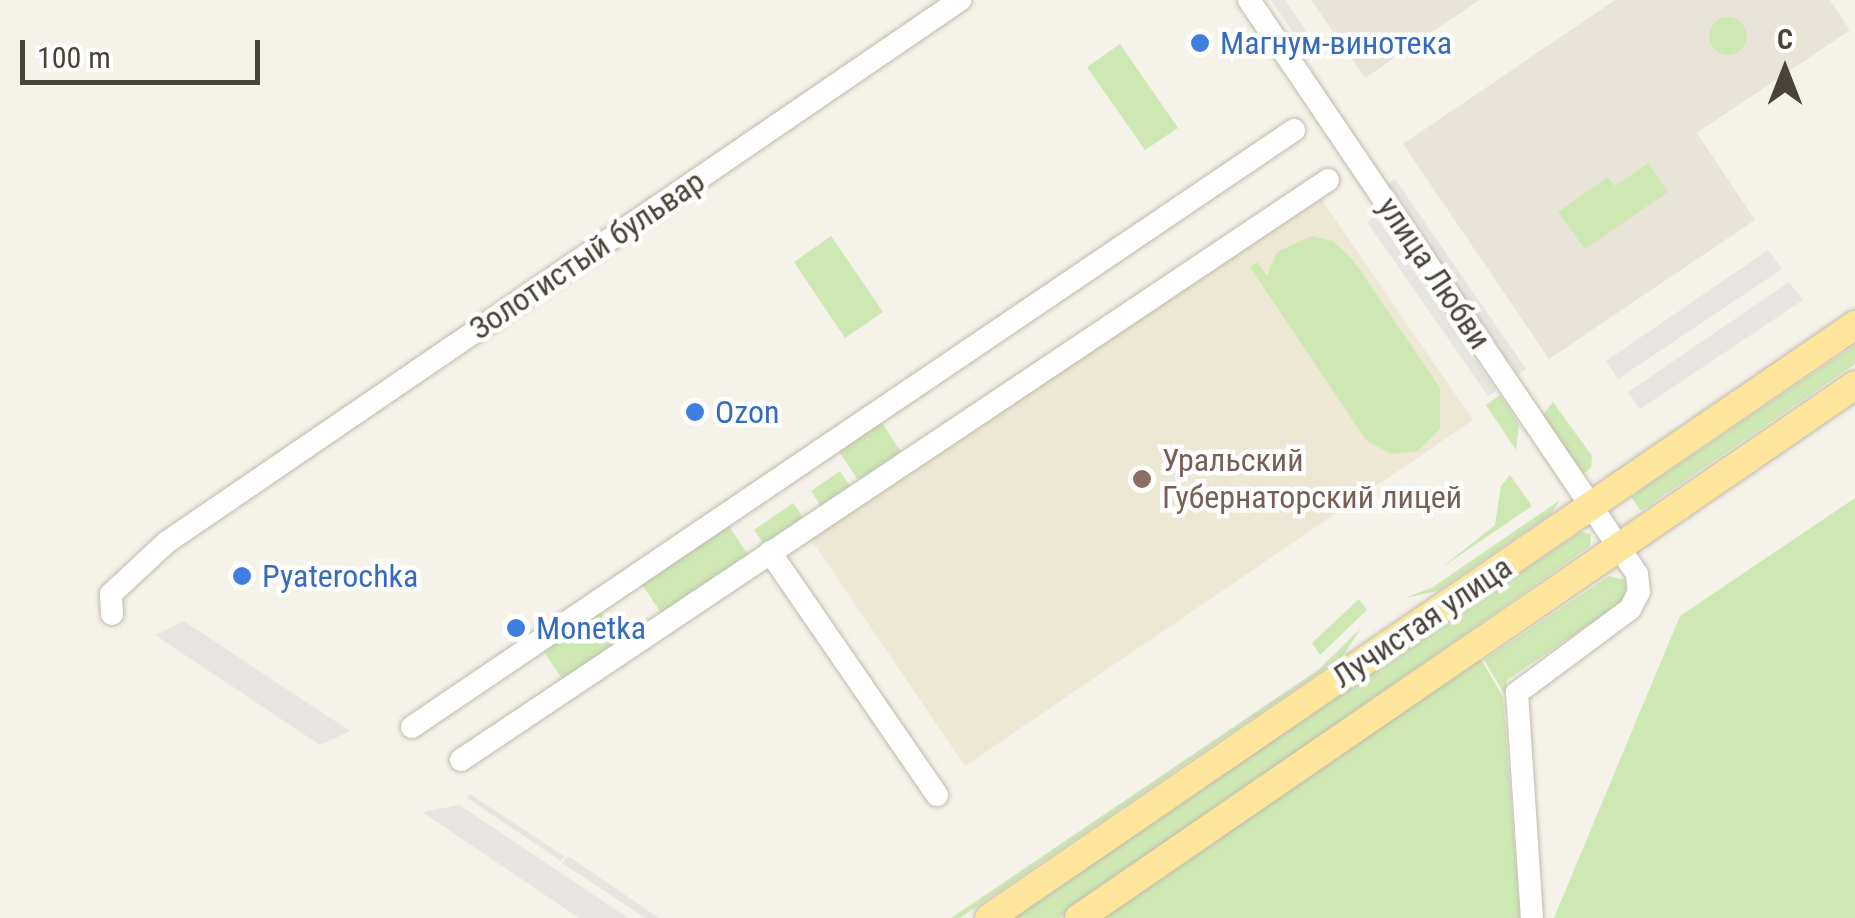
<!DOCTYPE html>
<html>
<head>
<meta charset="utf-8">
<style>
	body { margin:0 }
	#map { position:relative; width:1855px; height:918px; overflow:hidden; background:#f5f2ea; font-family:"Roboto Condensed",sans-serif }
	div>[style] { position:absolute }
	.residential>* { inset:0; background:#e9e4d8 }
	.education>* { inset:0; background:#ede8d4 }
	.green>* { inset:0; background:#cee8b4 }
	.round { border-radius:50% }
	.parking>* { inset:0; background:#e6e5e1 }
	.roads { filter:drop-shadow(0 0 2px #c0baac) drop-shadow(0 0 2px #c0baac) }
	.minor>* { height:22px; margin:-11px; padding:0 11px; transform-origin:11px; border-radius:11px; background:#fff }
	.major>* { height:28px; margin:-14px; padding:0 14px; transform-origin:14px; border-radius:14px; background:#fde59b }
	.dots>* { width:28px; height:28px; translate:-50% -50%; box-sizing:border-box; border:5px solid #fff; border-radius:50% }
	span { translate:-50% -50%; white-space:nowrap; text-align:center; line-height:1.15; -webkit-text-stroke:9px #fff; paint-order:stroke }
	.shop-label { font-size:32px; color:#366cbe }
	.left { translate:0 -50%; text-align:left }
	.street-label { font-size:32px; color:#494338 }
	.education-label { font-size:32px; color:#785e54 }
	.north { position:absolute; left:1735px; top:20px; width:100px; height:100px; -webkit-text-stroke:8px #fff; paint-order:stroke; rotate:0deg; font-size:28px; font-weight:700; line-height:40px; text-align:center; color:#494338 }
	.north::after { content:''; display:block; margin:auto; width:35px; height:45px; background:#494338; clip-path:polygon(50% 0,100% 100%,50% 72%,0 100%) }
	.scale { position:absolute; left:20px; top:40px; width:240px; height:45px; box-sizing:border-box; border:5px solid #494338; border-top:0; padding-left:12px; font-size:30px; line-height:35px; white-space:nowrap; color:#494338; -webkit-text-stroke:8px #fff; paint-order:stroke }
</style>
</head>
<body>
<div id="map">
	<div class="residential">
		<div style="clip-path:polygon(1311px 0,1479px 0,1365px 78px)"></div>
		<div style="clip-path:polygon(1615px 0,1830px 0,1850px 30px,1697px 133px,1755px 220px,1549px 359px,1403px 144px)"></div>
	</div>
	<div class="education">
		<div style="clip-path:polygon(1317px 193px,1473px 420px,965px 766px,810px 538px)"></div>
	</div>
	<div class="green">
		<div class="round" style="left:1709px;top:17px;width:38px;height:38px"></div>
		<div style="clip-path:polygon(1120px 44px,1178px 128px,1145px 150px,1087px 67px)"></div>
		<div style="clip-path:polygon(1648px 163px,1668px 192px,1585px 249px,1558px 212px,1608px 177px,1615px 186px)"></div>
		<div style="clip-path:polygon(831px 236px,883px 312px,845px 338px,794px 262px)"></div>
		<div style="clip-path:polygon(1311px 236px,1333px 241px,1353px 260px,1440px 388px,1440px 429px,1418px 451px,1391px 454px,1366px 440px,1250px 267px,1257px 262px,1267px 276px,1277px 252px)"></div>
		<div style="clip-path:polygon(1855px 345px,1855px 364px,1641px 511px,1631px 497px)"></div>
		<div style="clip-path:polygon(1500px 395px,1519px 424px,1516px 450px,1486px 405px)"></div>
		<div style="clip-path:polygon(1553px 402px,1592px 456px,1591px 468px,1581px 476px,1543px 415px)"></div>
		<div style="clip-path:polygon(880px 420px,903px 455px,861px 484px,837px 449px)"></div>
		<div style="clip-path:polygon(840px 471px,852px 489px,823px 509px,811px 491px)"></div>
		<div style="clip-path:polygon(1510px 475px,1532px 506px,1441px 568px,1495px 525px,1501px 486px)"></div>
		<div style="clip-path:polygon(1855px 498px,1855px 918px,1554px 918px,1680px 616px)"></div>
		<div style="clip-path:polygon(1560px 500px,1551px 514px,1438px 591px,1405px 598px,1433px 587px)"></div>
		<div style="clip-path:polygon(793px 503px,805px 520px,766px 547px,754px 530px)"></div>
		<div style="clip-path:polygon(727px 523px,750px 558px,664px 617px,640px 582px)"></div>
		<div style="clip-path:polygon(1581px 532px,1591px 534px,1590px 546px,1060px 918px,1003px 918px)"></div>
		<div style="clip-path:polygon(1609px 576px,1625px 580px,1627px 599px,1507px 680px,1505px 695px,1484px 660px)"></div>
		<div style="clip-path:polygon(1359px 599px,1367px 610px,1320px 655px,1312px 643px)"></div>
		<div style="clip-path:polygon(599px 610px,622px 645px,565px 683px,542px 649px)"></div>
		<div style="clip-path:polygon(1361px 628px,1343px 656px,960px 918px,951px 918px,1318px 670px)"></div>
		<div style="clip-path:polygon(1481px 659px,1503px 697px,1520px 918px,1102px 918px)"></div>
	</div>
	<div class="parking">
		<div style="clip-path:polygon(1271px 0,1285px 0,1319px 50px,1310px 57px)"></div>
		<div style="clip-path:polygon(1395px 179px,1526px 369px,1518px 375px,1386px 185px)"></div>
		<div style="clip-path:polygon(1375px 216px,1496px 391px,1488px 396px,1367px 222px)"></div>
		<div style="clip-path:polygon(1768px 250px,1782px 269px,1618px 379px,1606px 361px)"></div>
		<div style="clip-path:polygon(1789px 282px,1803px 300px,1640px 409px,1628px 392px)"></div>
		<div style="clip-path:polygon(184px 621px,350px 731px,320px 745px,155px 635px)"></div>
		<div style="clip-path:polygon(470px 794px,564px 856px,561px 861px,467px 798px)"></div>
		<div style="clip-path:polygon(459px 805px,628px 918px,579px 918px,422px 812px)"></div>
		<div style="clip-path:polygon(568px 856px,659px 918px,645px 918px,562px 863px)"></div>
	</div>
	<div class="roads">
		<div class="minor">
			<div style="left:1249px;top:0;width:693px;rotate:55.94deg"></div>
			<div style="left:1637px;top:574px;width:18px;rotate:84deg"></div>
			<div style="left:1639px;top:592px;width:19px;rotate:118deg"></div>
			<div style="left:1630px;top:609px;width:141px;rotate:143.4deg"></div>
			<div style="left:1517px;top:693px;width:225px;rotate:86.2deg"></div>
			<div style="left:770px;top:552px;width:295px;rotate:55.5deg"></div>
			<div style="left:112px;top:614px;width:20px;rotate:-93deg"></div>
			<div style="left:111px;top:594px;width:76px;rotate:-42.9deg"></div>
			<div style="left:167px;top:542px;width:961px;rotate:-34.35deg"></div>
			<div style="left:412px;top:727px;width:1065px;rotate:-34.09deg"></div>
			<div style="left:461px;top:760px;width:1043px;rotate:-33.78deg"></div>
		</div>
		<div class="major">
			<div style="left:989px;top:918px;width:1050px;rotate:-34.4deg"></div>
			<div style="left:1079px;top:918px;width:941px;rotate:-34.48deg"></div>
		</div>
	</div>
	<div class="dots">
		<div style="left:1200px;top:43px;background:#3f7fe0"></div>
		<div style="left:695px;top:412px;background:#3f7fe0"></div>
		<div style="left:1142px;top:479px;background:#8d6e63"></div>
		<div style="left:242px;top:576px;background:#3f7fe0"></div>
		<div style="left:516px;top:628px;background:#3f7fe0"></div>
	</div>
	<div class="shop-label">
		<span class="left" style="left:1220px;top:43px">Магнум-винотека</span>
		<span class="left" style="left:715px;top:412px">Ozon</span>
		<span class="left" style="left:262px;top:576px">Pyaterochka</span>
		<span class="left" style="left:536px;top:628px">Monetka</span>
	</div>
	<div class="street-label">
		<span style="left:587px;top:255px;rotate:-34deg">Золотистый бульвар</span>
		<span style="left:1434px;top:273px;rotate:56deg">улица Любви</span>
		<span style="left:1422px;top:622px;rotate:-34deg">Лучистая улица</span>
	</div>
	<div class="education-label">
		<span class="left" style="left:1162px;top:479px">Уральский<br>Губернаторский лицей</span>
	</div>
	<div class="north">С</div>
	<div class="scale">100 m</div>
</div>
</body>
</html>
